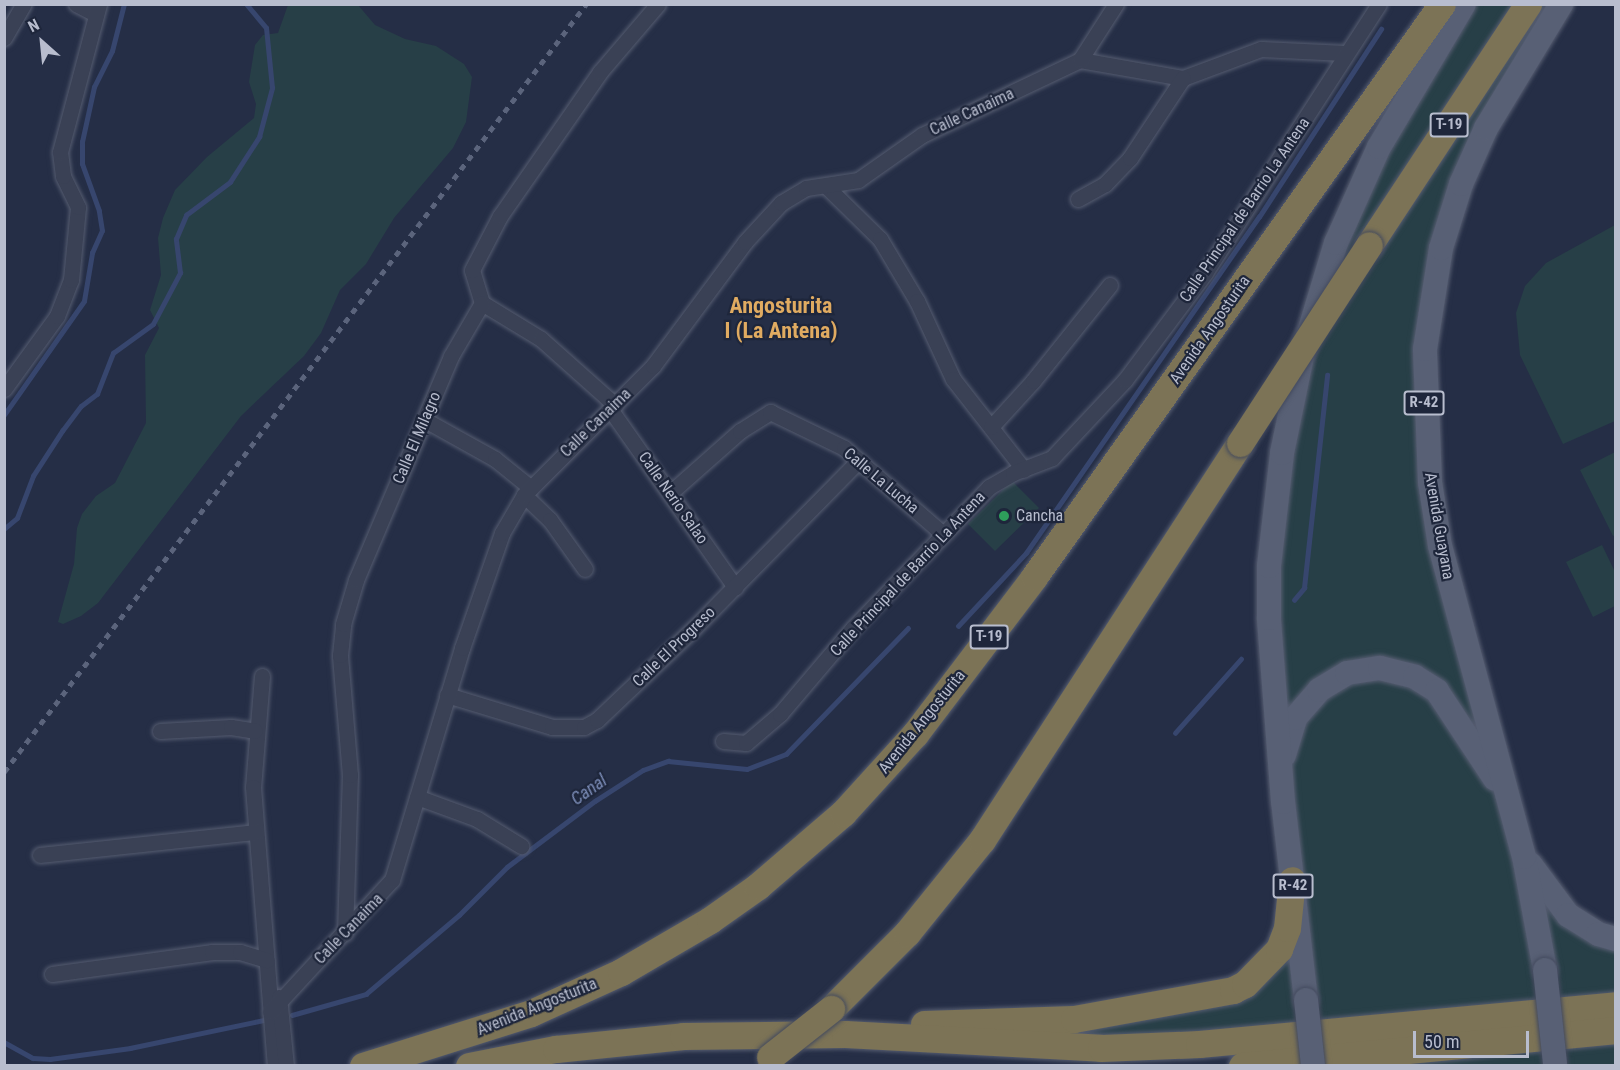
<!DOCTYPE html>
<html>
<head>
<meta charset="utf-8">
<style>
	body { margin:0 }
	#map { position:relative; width:1620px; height:1070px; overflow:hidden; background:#252e46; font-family:"Roboto Condensed",sans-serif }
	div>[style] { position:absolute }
	.green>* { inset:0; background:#273f47 }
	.stream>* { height:4.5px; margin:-2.25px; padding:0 2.25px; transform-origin:2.25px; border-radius:2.25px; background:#37466e }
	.roads { filter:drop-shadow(0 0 2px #555c70) drop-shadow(0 0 2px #555c70) }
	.minor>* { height:15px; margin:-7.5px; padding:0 7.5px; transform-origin:7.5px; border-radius:7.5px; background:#3a4155 }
	.primary>* { height:24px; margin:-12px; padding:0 12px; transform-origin:12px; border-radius:12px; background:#586075 }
	.motorway>* { height:27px; margin:-13.5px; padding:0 13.5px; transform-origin:13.5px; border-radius:13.5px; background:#7c7356 }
	.rail>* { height:4.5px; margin-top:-2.25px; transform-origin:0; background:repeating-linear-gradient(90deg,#5b647c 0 6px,transparent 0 12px) }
	.bridges { filter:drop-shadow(0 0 2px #434a5e) drop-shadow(0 0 2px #434a5e) }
	.primary-bridge>* { height:24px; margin:-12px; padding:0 12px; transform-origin:12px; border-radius:12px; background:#586075 }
	.motorway-bridge>* { height:27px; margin:-13.5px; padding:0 13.5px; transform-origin:13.5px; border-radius:13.5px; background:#7c7356 }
	.dots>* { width:16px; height:16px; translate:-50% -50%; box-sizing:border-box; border:3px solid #1e263b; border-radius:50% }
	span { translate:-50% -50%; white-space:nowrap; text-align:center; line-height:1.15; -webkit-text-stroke:4.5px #1e263b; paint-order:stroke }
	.shield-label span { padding:2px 4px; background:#1e263b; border:2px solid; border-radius:4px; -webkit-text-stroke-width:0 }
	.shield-label { font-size:15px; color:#b8bdce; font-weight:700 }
	.street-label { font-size:16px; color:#b8bdce }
	.poi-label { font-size:16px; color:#b8bdce }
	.left { translate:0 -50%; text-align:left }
	.water-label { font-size:18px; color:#7c8db8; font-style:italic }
	.district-label { font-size:22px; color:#e0ab61; font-weight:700 }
	.frame { position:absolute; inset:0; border:6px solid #b8bdce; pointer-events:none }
	.north { position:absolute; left:12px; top:12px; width:60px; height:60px; -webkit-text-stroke:4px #1e263b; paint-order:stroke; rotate:333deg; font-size:16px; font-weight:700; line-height:24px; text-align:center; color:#b8bdce }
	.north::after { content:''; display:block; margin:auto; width:21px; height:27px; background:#b8bdce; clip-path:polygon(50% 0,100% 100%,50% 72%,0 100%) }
	.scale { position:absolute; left:1413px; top:1031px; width:116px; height:27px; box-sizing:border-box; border:3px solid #b8bdce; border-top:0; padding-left:8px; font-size:18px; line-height:21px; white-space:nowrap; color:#b8bdce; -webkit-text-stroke:4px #1e263b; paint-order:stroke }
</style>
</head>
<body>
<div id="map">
	<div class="green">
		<div style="clip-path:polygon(288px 5px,358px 5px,375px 25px,405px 39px,436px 46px,464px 64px,472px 77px,466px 122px,453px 148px,394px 218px,366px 264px,340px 290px,321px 333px,304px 356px,241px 416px,98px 603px,81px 616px,63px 624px,58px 622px,74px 564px,77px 528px,82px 514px,96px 496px,115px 483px,146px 423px,145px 355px,159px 328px,150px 310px,161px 275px,158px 238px,163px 218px,175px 190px,207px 157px,254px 118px,256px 104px,249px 82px,255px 45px,263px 35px,278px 33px)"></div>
		<div style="clip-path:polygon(1464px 5px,1561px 5px,1529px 58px,1441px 248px,1430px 482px,1502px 770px,1552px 898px,1615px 939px,1615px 1005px,1199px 1044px,895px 1024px,987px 1023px,1216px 989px,1260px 960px,1285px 914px,1269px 566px,1336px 243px)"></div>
		<div style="clip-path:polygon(1615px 225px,1615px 421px,1563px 444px,1520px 355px,1516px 313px,1525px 286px,1546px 263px)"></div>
		<div style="clip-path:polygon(1615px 452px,1616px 535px,1613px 536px,1580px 470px)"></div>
		<div style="clip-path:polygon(1012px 481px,1039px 508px,995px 551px,968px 524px)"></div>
		<div style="clip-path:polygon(1602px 545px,1615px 572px,1615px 606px,1593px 617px,1566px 562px)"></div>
		<div style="clip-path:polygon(1615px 1030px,1615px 1065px,1242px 1066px)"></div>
	</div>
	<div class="stream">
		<div style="left:4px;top:415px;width:139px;rotate:-54.9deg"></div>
		<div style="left:84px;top:301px;width:49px;rotate:-80.5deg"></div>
		<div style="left:92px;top:253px;width:24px;rotate:-66deg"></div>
		<div style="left:102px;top:231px;width:20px;rotate:-99deg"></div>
		<div style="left:99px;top:211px;width:50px;rotate:-109.9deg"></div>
		<div style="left:82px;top:164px;width:22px;rotate:-90deg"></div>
		<div style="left:82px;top:142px;width:56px;rotate:-77.7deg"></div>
		<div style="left:94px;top:87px;width:40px;rotate:-63.4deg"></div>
		<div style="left:112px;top:51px;width:49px;rotate:-75.7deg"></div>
		<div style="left:4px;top:529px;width:17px;rotate:-40deg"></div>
		<div style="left:17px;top:518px;width:45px;rotate:-69.1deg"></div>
		<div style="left:33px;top:476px;width:54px;rotate:-57.2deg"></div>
		<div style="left:62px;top:431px;width:31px;rotate:-53deg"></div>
		<div style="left:81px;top:406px;width:20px;rotate:-37deg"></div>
		<div style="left:97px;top:394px;width:44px;rotate:-68.7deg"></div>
		<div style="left:113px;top:353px;width:49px;rotate:-35.9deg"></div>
		<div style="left:153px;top:324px;width:58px;rotate:-62.1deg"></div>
		<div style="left:180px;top:273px;width:34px;rotate:-97deg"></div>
		<div style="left:176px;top:239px;width:26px;rotate:-67deg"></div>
		<div style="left:186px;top:215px;width:55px;rotate:-36.9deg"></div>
		<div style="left:230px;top:182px;width:54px;rotate:-57.2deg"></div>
		<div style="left:259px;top:137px;width:51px;rotate:-75.1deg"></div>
		<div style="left:272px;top:88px;width:60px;rotate:-95.7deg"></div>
		<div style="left:266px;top:28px;width:31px;rotate:-130deg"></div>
		<div style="left:1294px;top:600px;width:16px;rotate:-50deg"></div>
		<div style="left:1304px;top:588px;width:214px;rotate:-83.8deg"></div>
		<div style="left:958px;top:626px;width:100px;rotate:-47deg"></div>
		<div style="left:1026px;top:553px;width:409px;rotate:-55.3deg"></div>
		<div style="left:1259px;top:217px;width:224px;rotate:-57deg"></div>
		<div style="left:1175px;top:733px;width:99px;rotate:-48.3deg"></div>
		<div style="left:292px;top:1015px;width:77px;rotate:-15.8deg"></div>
		<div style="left:366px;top:994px;width:122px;rotate:-40.3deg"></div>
		<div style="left:459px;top:915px;width:68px;rotate:-45deg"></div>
		<div style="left:507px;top:867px;width:110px;rotate:-36.9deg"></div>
		<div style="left:595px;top:801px;width:57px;rotate:-32.9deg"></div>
		<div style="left:643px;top:770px;width:27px;rotate:-20deg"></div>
		<div style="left:668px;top:761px;width:79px;rotate:5.8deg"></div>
		<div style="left:747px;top:769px;width:42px;rotate:-21deg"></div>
		<div style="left:786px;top:754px;width:175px;rotate:-45.9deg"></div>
		<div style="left:4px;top:1042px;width:33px;rotate:29deg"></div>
		<div style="left:33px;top:1058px;width:17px;rotate:3deg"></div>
		<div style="left:50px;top:1059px;width:81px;rotate:-7.8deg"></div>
		<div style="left:130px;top:1048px;width:137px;rotate:-11.8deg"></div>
	</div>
	<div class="roads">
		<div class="minor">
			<div style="left:76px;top:4px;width:22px;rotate:27deg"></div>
			<div style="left:4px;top:38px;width:39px;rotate:-60deg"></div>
			<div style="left:1080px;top:60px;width:105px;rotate:9.9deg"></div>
			<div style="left:1183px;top:78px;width:83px;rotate:-20.4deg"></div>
			<div style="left:1261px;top:49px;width:84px;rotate:2.7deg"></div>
			<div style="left:826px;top:186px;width:76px;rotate:44.5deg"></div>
			<div style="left:880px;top:239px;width:72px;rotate:59.2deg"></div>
			<div style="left:917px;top:301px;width:86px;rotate:65.2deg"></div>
			<div style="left:953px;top:379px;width:115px;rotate:52deg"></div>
			<div style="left:1078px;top:199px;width:31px;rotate:-29deg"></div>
			<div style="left:1105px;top:184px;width:36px;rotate:-46deg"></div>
			<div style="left:1130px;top:158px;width:96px;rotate:-56.5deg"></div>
			<div style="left:482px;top:303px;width:34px;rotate:-107deg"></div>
			<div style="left:472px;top:270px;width:61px;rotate:-62.6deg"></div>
			<div style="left:500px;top:216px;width:175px;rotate:-55.2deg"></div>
			<div style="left:600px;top:72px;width:89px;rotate:-49.5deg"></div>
			<div style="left:482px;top:303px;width:69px;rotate:31.4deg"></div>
			<div style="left:541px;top:339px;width:99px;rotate:41.7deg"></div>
			<div style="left:4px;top:389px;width:90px;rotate:-54deg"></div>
			<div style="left:57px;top:316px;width:39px;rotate:-69deg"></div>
			<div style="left:71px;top:280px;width:73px;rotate:-84.5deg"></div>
			<div style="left:78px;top:207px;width:34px;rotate:-116deg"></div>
			<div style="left:63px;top:176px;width:24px;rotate:-97deg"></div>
			<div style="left:60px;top:152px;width:153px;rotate:-75.2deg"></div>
			<div style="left:610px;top:409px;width:218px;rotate:54.9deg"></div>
			<div style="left:425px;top:420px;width:80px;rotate:29.1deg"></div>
			<div style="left:495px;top:459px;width:46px;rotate:38.9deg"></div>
			<div style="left:991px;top:427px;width:62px;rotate:-47.6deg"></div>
			<div style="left:1033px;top:381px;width:123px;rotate:-51.3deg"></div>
			<div style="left:670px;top:493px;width:94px;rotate:-41.5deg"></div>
			<div style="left:740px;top:431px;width:36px;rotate:-32deg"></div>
			<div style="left:770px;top:412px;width:82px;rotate:25.9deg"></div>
			<div style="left:844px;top:448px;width:131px;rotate:41deg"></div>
			<div style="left:524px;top:495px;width:36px;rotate:44deg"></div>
			<div style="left:550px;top:520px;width:60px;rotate:54.5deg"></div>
			<div style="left:262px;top:676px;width:111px;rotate:94.6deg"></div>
			<div style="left:253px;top:787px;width:280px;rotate:85.5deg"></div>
			<div style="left:447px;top:695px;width:110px;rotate:16.9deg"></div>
			<div style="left:552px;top:727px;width:32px"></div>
			<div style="left:584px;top:727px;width:15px;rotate:-28deg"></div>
			<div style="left:597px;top:720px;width:134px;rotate:-43.5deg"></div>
			<div style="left:694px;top:628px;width:235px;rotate:-45.5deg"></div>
			<div style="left:160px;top:731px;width:71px;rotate:-3.2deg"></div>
			<div style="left:231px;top:727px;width:24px;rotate:9deg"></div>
			<div style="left:723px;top:741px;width:23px;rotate:5deg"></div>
			<div style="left:746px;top:743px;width:45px;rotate:-40.5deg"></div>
			<div style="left:780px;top:714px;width:113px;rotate:-49.7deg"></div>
			<div style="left:853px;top:628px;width:196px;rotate:-46deg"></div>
			<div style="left:989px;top:487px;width:28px;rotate:-30deg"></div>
			<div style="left:1013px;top:473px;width:42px;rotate:-21deg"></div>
			<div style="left:1052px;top:458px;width:107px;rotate:-46.9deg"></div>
			<div style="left:1125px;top:380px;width:134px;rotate:-53.2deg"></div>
			<div style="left:1205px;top:273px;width:320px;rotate:-57.1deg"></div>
			<div style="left:417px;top:797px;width:64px;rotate:20.1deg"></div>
			<div style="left:477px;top:819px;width:52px;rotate:31.5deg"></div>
			<div style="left:40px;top:855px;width:217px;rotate:-6.1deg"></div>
			<div style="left:345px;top:933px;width:158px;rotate:-88.2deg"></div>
			<div style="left:350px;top:775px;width:120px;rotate:-94.8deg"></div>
			<div style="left:340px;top:655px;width:31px;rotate:-84deg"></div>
			<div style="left:343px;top:624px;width:46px;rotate:-73.5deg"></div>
			<div style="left:356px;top:580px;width:243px;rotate:-67deg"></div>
			<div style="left:451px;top:356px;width:61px;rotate:-59.7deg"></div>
			<div style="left:52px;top:974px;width:162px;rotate:-7.8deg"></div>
			<div style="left:212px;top:952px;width:28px"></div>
			<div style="left:240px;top:952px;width:28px;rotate:17deg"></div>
			<div style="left:279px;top:997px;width:69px;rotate:84.2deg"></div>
			<div style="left:270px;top:1012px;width:180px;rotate:-47.3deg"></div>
			<div style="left:392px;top:880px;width:242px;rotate:-73.2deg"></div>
			<div style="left:462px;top:648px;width:122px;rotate:-70.8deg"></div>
			<div style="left:502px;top:533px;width:44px;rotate:-59.9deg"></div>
			<div style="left:524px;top:495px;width:182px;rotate:-45deg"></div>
			<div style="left:653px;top:366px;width:154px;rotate:-53.4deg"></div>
			<div style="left:745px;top:242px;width:53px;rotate:-47.3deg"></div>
			<div style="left:781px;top:203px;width:29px;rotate:-31deg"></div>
			<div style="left:806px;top:188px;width:53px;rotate:-8.7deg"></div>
			<div style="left:858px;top:180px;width:78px;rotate:-35.1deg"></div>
			<div style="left:922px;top:135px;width:175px;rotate:-25.4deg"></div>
			<div style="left:1080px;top:60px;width:67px;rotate:-57.3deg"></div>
		</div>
		<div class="primary">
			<div style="left:1284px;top:755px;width:39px;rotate:-73deg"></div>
			<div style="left:1295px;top:718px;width:37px;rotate:-49deg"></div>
			<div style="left:1319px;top:690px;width:33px;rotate:-31deg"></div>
			<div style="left:1347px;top:673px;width:33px;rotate:-9deg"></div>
			<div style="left:1380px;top:668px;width:36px;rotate:14deg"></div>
			<div style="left:1415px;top:677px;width:26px;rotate:32deg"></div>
			<div style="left:1437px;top:691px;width:105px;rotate:56.6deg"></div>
			<div style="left:1530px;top:864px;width:64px;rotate:53.3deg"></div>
			<div style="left:1568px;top:915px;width:36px;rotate:32deg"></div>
			<div style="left:1598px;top:934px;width:19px;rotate:16deg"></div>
			<div style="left:1545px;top:970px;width:115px;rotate:-100.5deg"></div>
			<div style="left:1524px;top:857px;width:322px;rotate:-105.1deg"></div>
			<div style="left:1440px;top:546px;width:65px;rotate:-98.9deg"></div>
			<div style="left:1430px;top:482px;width:133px;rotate:-92.2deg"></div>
			<div style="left:1425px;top:349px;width:102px;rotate:-81deg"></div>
			<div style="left:1441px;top:248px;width:67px;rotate:-72.6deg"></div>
			<div style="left:1461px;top:184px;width:61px;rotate:-65.9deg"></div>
			<div style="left:1486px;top:128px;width:145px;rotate:-58.8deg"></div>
			<div style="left:1306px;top:1000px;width:199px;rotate:-96.6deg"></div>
			<div style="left:1283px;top:802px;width:185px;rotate:-94.4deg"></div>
			<div style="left:1269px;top:618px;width:52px;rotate:-90deg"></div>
			<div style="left:1269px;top:566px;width:114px;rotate:-83.4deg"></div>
			<div style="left:1282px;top:453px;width:103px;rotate:-78.3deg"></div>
			<div style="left:1303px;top:352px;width:114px;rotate:-73.2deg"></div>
			<div style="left:1336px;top:243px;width:105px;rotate:-65.9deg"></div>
			<div style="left:1379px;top:147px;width:166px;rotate:-59.3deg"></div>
		</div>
		<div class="motorway">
			<div style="left:1369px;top:245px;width:289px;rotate:-56.6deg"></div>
			<div style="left:831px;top:1009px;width:107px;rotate:-45deg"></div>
			<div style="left:907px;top:933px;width:119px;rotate:-51.1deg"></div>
			<div style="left:982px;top:840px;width:473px;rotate:-57deg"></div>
			<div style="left:924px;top:1024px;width:150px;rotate:-1.9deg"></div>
			<div style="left:1074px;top:1019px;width:162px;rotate:-10.3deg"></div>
			<div style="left:1233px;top:990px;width:13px;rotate:-27deg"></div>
			<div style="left:1245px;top:984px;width:49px;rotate:-45.8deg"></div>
			<div style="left:1279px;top:949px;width:22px;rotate:-69deg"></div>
			<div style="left:1287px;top:928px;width:48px;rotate:-84.1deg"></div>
			<div style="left:363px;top:1066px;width:176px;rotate:-17.5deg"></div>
			<div style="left:531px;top:1013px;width:99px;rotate:-24.5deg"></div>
			<div style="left:621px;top:972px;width:103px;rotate:-30.3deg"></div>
			<div style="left:710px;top:920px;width:59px;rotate:-35.3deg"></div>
			<div style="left:758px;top:886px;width:112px;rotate:-40.7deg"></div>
			<div style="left:843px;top:813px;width:107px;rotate:-47.7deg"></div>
			<div style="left:915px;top:734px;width:197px;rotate:-52.8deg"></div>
			<div style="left:1034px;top:577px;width:703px;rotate:-54.55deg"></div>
			<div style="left:469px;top:1066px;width:89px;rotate:-11.1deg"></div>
			<div style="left:556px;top:1049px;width:128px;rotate:-5.8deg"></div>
			<div style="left:683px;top:1036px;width:162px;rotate:-0.7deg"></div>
			<div style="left:845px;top:1034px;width:256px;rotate:3.1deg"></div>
			<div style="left:1101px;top:1048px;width:98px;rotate:-2.3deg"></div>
			<div style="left:1199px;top:1044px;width:419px;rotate:-5.3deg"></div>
			<div style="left:1242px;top:1066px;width:376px;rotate:-5.5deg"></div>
		</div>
	</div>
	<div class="rail">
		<div style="left:4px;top:772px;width:964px;rotate:-52.84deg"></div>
	</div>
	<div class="bridges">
		<div class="primary-bridge">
			<div style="left:1545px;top:970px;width:95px;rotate:83.9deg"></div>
			<div style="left:1306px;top:1000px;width:66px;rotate:83.9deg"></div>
		</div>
		<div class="motorway-bridge">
			<div style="left:1240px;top:443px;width:236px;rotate:-56.9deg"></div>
			<div style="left:770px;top:1057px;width:78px;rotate:-38.2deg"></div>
		</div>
	</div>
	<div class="dots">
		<div style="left:1004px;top:516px;background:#2e9e5b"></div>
	</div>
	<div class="shield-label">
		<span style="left:1449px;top:125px">T-19</span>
		<span style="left:1424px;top:403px">R-42</span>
		<span style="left:989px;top:637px">T-19</span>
		<span style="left:1293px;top:886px">R-42</span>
	</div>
	<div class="street-label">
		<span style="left:972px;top:112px;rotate:-25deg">Calle Canaima</span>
		<span style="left:1245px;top:210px;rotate:-56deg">Calle Principal de Barrio La Antena</span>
		<span style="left:1210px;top:330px;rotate:-55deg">Avenida Angosturita</span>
		<span style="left:596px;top:423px;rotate:-44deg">Calle Canaima</span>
		<span style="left:417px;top:438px;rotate:-67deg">Calle El Milagro</span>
		<span style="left:881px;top:481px;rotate:40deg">Calle La Lucha</span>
		<span style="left:673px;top:498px;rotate:55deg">Calle Nerio Salao</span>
		<span style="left:1439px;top:526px;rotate:80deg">Avenida Guayana</span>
		<span style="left:908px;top:574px;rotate:-47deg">Calle Principal de Barrio La Antena</span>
		<span style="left:674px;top:647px;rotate:-44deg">Calle El Progreso</span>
		<span style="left:922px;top:722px;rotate:-51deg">Avenida Angosturita</span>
		<span style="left:349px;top:929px;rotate:-46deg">Calle Canaima</span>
		<span style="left:537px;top:1007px;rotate:-22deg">Avenida Angosturita</span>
	</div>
	<div class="poi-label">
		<span class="left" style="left:1016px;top:516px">Cancha</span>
	</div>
	<div class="water-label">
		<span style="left:589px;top:790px;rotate:-35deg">Canal</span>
	</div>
	<div class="district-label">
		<span style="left:781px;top:318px">Angosturita<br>I (La Antena)</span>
	</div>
	<div class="frame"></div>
	<div class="north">N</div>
	<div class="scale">50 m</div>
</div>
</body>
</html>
